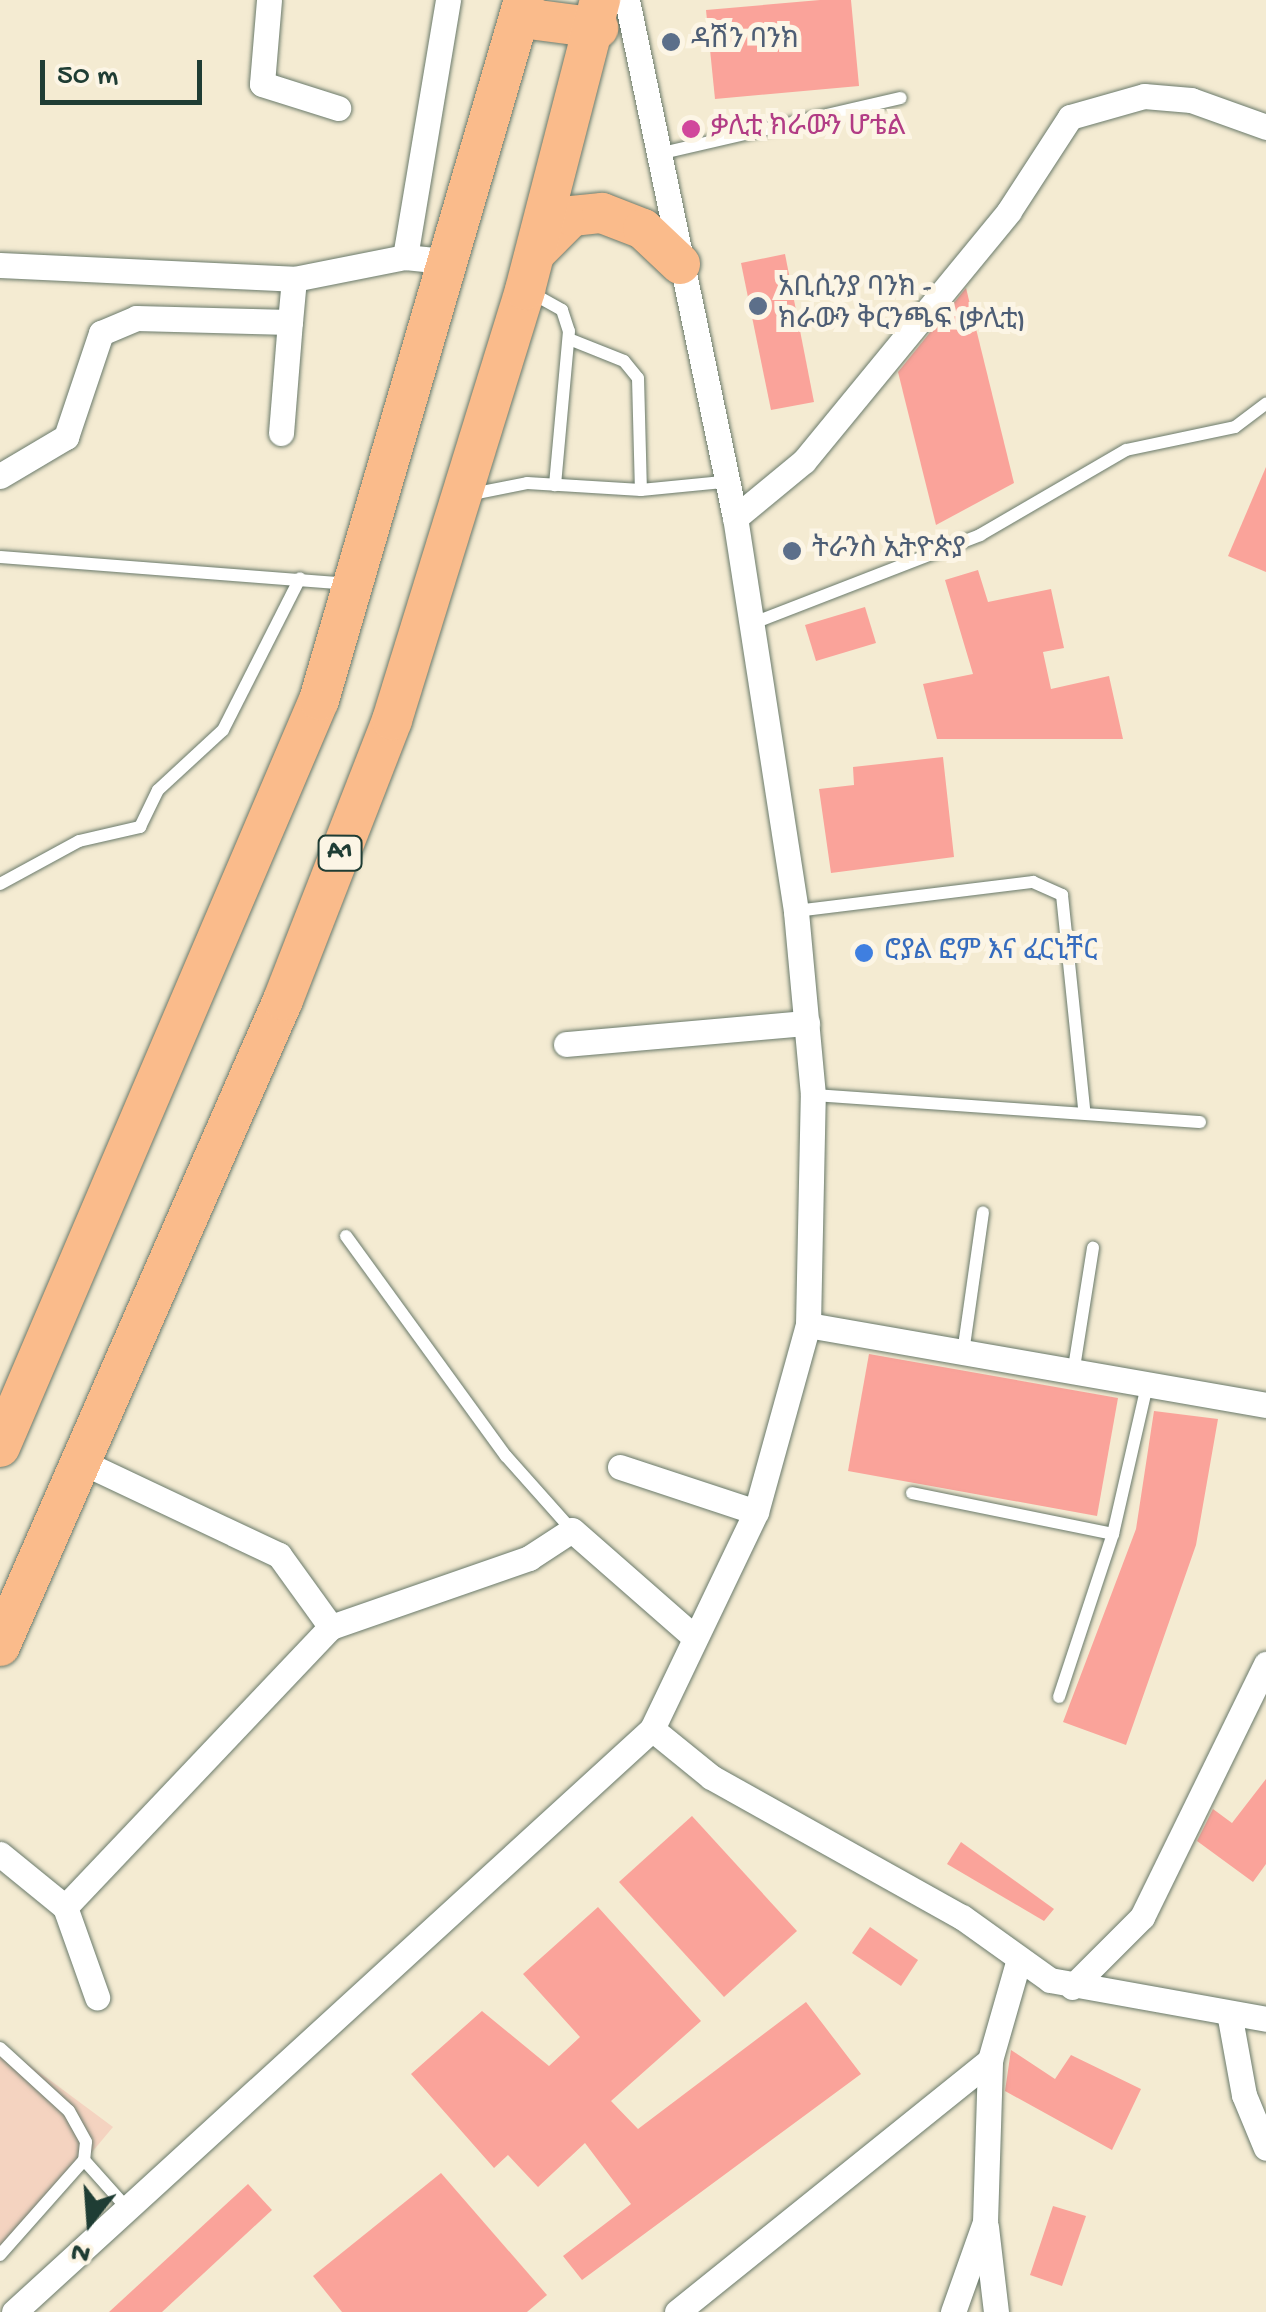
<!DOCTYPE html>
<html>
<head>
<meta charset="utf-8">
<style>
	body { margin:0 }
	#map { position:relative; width:1266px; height:2312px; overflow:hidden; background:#f4ebd2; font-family:"Gochi Hand","Noto Sans Ethiopic",sans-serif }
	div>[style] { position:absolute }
	.built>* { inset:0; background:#f4d3c0 }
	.building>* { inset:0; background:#faa39a }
	.roads { filter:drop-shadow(0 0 2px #6a7a6b) drop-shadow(0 0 2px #6a7a6b) }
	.service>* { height:12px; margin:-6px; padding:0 6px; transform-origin:6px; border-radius:6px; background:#fff }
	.minor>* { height:25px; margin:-12.5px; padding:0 12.5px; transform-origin:12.5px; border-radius:12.5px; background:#fff }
	.primary>* { height:40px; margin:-20px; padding:0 20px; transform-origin:20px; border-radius:20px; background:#fabb8b }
	.dots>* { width:28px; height:28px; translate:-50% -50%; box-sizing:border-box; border:5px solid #fcf5e5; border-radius:50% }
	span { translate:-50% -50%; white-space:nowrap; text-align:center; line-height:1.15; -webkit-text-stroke:10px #fcf5e5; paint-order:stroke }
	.shield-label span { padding:2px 8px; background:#fcf5e5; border:2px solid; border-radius:8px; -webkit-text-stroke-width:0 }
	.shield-label { font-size:25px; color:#1f3d34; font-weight:700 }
	.service-label { font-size:28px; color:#4e5e75 }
	.left { translate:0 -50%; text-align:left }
	.hotel-label { font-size:28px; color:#b23c85 }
	.shop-label { font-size:28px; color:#366cbe }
	.north { position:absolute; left:40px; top:2172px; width:100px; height:100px; -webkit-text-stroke:8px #fcf5e5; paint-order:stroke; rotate:197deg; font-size:28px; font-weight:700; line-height:40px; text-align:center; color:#1f3d34 }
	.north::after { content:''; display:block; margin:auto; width:35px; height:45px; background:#1f3d34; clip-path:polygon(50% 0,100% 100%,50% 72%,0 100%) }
	.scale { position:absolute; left:40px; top:60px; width:162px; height:45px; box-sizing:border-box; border:5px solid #1f3d34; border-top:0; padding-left:12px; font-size:30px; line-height:35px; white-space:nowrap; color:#1f3d34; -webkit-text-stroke:8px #fcf5e5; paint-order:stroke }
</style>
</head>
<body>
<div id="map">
	<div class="built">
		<div style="clip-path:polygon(0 2043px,113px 2127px,0 2262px)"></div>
	</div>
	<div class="building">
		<div style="clip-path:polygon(820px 0,851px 0,859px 86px,715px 99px,706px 10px)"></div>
		<div style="clip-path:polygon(785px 254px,814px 402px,771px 410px,741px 263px)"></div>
		<div style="clip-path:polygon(966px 288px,1014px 483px,936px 525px,898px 372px)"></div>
		<div style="clip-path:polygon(1266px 467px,1266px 572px,1228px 556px)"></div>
		<div style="clip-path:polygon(978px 570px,988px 602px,1051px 589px,1064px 648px,1043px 652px,1051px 689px,1109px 676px,1123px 739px,937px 739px,923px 684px,973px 674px,945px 580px)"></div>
		<div style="clip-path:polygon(865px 607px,876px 643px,816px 661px,805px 625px)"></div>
		<div style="clip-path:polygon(943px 757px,954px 857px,831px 873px,819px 789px,854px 785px,853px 767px)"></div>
		<div style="clip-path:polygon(869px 1354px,1118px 1398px,1097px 1516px,848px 1471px)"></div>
		<div style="clip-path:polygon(1154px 1411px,1218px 1419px,1196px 1545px,1126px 1745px,1063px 1722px,1136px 1529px)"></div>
		<div style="clip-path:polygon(1266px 1779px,1266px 1864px,1253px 1882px,1197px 1841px,1213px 1809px,1232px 1823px)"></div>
		<div style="clip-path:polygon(692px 1816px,797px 1931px,724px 1997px,619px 1882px)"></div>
		<div style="clip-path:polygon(961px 1842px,1054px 1909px,1044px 1921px,947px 1864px)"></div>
		<div style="clip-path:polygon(598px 1907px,701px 2021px,611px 2101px,638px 2129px,806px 2002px,861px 2074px,582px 2280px,563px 2256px,631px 2204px,585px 2143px,538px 2187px,508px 2155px,494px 2168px,411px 2074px,482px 2011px,549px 2066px,580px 2037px,523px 1974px)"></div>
		<div style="clip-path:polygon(870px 1927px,918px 1960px,901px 1986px,852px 1953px)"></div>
		<div style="clip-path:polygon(1011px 2050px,1055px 2079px,1071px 2055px,1141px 2089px,1112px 2150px,1005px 2091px)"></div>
		<div style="clip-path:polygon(441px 2173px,547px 2295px,527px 2312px,342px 2312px,313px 2276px)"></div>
		<div style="clip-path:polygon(248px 2184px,272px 2210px,162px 2312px,109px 2312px)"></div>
		<div style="clip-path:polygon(1053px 2206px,1086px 2216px,1062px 2286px,1030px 2275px)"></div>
	</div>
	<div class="roads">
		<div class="service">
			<div style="left:658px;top:154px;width:249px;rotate:-13deg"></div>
			<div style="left:528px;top:291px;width:39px;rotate:29deg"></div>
			<div style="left:562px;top:310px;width:22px;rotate:72deg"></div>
			<div style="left:569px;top:331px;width:155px;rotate:95.2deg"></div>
			<div style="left:569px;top:339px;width:59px;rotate:21.8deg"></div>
			<div style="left:624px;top:361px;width:22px;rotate:51deg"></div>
			<div style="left:638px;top:378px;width:112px;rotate:88.5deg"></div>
			<div style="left:467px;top:495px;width:61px;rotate:-11.3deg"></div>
			<div style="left:527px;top:483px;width:114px;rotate:3.5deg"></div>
			<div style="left:641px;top:490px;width:82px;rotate:-5.6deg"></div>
			<div style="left:0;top:557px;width:348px;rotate:4.4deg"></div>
			<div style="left:751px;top:624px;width:246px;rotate:-21.2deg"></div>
			<div style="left:980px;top:535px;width:169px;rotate:-30.2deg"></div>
			<div style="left:1126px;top:450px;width:111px;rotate:-11.9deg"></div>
			<div style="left:1235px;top:427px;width:39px;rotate:-37deg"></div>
			<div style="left:0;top:884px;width:90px;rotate:-28.6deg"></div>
			<div style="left:79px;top:841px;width:63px;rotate:-12.9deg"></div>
			<div style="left:140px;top:827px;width:41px;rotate:-64.1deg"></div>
			<div style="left:158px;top:790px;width:88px;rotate:-42.7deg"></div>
			<div style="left:223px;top:730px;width:170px;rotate:-63.1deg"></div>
			<div style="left:796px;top:911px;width:239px;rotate:-7deg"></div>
			<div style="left:1033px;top:882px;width:32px;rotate:24deg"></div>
			<div style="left:1062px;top:895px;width:215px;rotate:84.1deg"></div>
			<div style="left:813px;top:1095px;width:388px;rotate:4deg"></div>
			<div style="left:346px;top:1236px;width:272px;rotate:54deg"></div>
			<div style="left:506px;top:1456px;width:99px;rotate:48.3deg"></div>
			<div style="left:963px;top:1353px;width:142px;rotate:-81.9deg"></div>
			<div style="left:1073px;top:1374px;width:128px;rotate:-81deg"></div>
			<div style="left:912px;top:1493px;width:205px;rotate:11.5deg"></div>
			<div style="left:1059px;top:1697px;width:172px;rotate:-71.7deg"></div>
			<div style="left:1113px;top:1534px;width:152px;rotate:-77.1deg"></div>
			<div style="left:0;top:2048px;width:93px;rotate:42.4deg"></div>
			<div style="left:69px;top:2111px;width:35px;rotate:61deg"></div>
			<div style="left:86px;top:2142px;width:18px;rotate:96deg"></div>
			<div style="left:84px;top:2160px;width:127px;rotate:131.5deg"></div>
			<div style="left:84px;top:2160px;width:63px;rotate:48.2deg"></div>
		</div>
		<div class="minor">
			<div style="left:269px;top:0;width:84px;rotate:94.8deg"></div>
			<div style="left:262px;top:84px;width:80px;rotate:17.5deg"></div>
			<div style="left:405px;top:257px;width:261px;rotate:-80.5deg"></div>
			<div style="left:0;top:265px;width:294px;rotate:2.7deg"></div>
			<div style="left:294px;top:279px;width:113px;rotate:-11.2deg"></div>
			<div style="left:405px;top:257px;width:49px;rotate:5.8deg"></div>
			<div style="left:281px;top:433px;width:111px;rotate:-85.4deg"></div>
			<div style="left:0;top:476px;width:77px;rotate:-30.6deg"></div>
			<div style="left:66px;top:437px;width:110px;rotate:-71.4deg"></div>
			<div style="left:101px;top:333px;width:38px;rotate:-23deg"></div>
			<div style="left:136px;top:318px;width:154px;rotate:1.5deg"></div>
			<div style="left:290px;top:322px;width:43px;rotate:-84.7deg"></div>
			<div style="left:735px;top:518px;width:89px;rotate:-39.6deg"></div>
			<div style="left:804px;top:461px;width:323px;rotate:-50.6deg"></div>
			<div style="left:1009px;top:211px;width:112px;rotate:-57deg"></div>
			<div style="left:1070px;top:117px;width:77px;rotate:-15.8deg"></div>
			<div style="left:1144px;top:96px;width:47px;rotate:4.9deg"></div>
			<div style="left:1191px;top:100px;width:80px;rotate:19.8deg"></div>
			<div style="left:566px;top:1044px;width:242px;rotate:-5deg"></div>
			<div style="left:808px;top:1325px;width:465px;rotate:9.9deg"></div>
			<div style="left:82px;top:1462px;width:218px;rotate:25.3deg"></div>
			<div style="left:279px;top:1555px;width:89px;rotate:54.2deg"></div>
			<div style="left:620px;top:1467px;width:143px;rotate:18.3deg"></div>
			<div style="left:652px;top:1729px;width:76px;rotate:39.1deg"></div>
			<div style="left:711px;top:1777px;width:287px;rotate:29.2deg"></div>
			<div style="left:962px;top:1917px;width:108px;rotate:35.6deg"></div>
			<div style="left:1050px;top:1980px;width:219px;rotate:10.2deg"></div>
			<div style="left:0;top:1854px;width:84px;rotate:39.2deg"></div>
			<div style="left:65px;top:1907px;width:386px;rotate:-46.5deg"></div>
			<div style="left:331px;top:1627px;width:210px;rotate:-19.2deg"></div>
			<div style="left:529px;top:1558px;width:51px;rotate:-33.1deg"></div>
			<div style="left:572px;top:1530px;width:161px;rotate:41.2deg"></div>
			<div style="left:65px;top:1907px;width:96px;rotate:70.4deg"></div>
			<div style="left:1072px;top:1987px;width:99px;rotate:-45deg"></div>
			<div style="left:1142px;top:1917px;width:282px;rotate:-63.9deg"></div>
			<div style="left:1230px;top:2018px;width:78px;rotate:79.7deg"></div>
			<div style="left:1244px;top:2095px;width:57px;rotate:67.5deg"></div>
			<div style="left:986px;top:2227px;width:86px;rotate:83.3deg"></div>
			<div style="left:14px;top:2312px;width:864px;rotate:-42.42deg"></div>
			<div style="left:652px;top:1729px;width:241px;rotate:-64.4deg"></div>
			<div style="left:756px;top:1512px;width:194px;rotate:-74.5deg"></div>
			<div style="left:808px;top:1325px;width:230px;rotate:-88.8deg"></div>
			<div style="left:813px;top:1095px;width:185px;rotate:-95.3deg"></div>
			<div style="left:796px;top:911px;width:398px;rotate:-98.8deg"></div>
			<div style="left:735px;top:518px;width:529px;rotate:-101.78deg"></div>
			<div style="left:677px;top:2312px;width:402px;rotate:-38.8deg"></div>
			<div style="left:990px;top:2060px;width:105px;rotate:-74deg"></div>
			<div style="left:953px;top:2312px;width:96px;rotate:-70.4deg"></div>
			<div style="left:985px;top:2222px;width:162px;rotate:-88.2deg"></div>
		</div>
		<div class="primary">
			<div style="left:522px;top:18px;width:77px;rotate:7.5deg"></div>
			<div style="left:537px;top:251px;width:49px;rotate:-45deg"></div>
			<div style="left:572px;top:216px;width:30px;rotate:-6deg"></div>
			<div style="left:602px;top:213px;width:44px;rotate:21.3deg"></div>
			<div style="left:643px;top:229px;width:51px;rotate:43.4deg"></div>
			<div style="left:0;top:1447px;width:812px;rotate:-66.88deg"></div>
			<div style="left:319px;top:700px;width:729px;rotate:-73.68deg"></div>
			<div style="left:0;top:1646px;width:705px;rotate:-66.34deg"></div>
			<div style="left:283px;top:1000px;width:300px;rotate:-68.7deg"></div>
			<div style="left:392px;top:720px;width:450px;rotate:-72.8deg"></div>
			<div style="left:525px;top:290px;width:300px;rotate:-75.5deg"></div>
		</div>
	</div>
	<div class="dots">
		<div style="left:671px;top:42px;background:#5c6f8a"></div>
		<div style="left:691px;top:129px;background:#d1479c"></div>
		<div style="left:758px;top:306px;background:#5c6f8a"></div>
		<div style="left:792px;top:551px;background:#5c6f8a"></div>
		<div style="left:864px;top:953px;background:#3f7fe0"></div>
	</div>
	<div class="shield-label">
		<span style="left:340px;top:853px">A1</span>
	</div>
	<div class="service-label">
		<span class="left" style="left:691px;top:42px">ዳሽን ባንክ</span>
		<span class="left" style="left:778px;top:306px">አቢሲንያ ባንክ -<br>ክራውን ቅርንጫፍ (ቃሊቲ)</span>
		<span class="left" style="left:812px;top:551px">ትራንስ ኢትዮጵያ</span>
	</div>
	<div class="hotel-label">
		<span class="left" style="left:711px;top:129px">ቃሊቲ ክራውን ሆቴል</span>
	</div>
	<div class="shop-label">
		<span class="left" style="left:884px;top:953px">ሮያል ፎም እና ፈርኒቸር</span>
	</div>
	<div class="north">N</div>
	<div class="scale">50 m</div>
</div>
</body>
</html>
